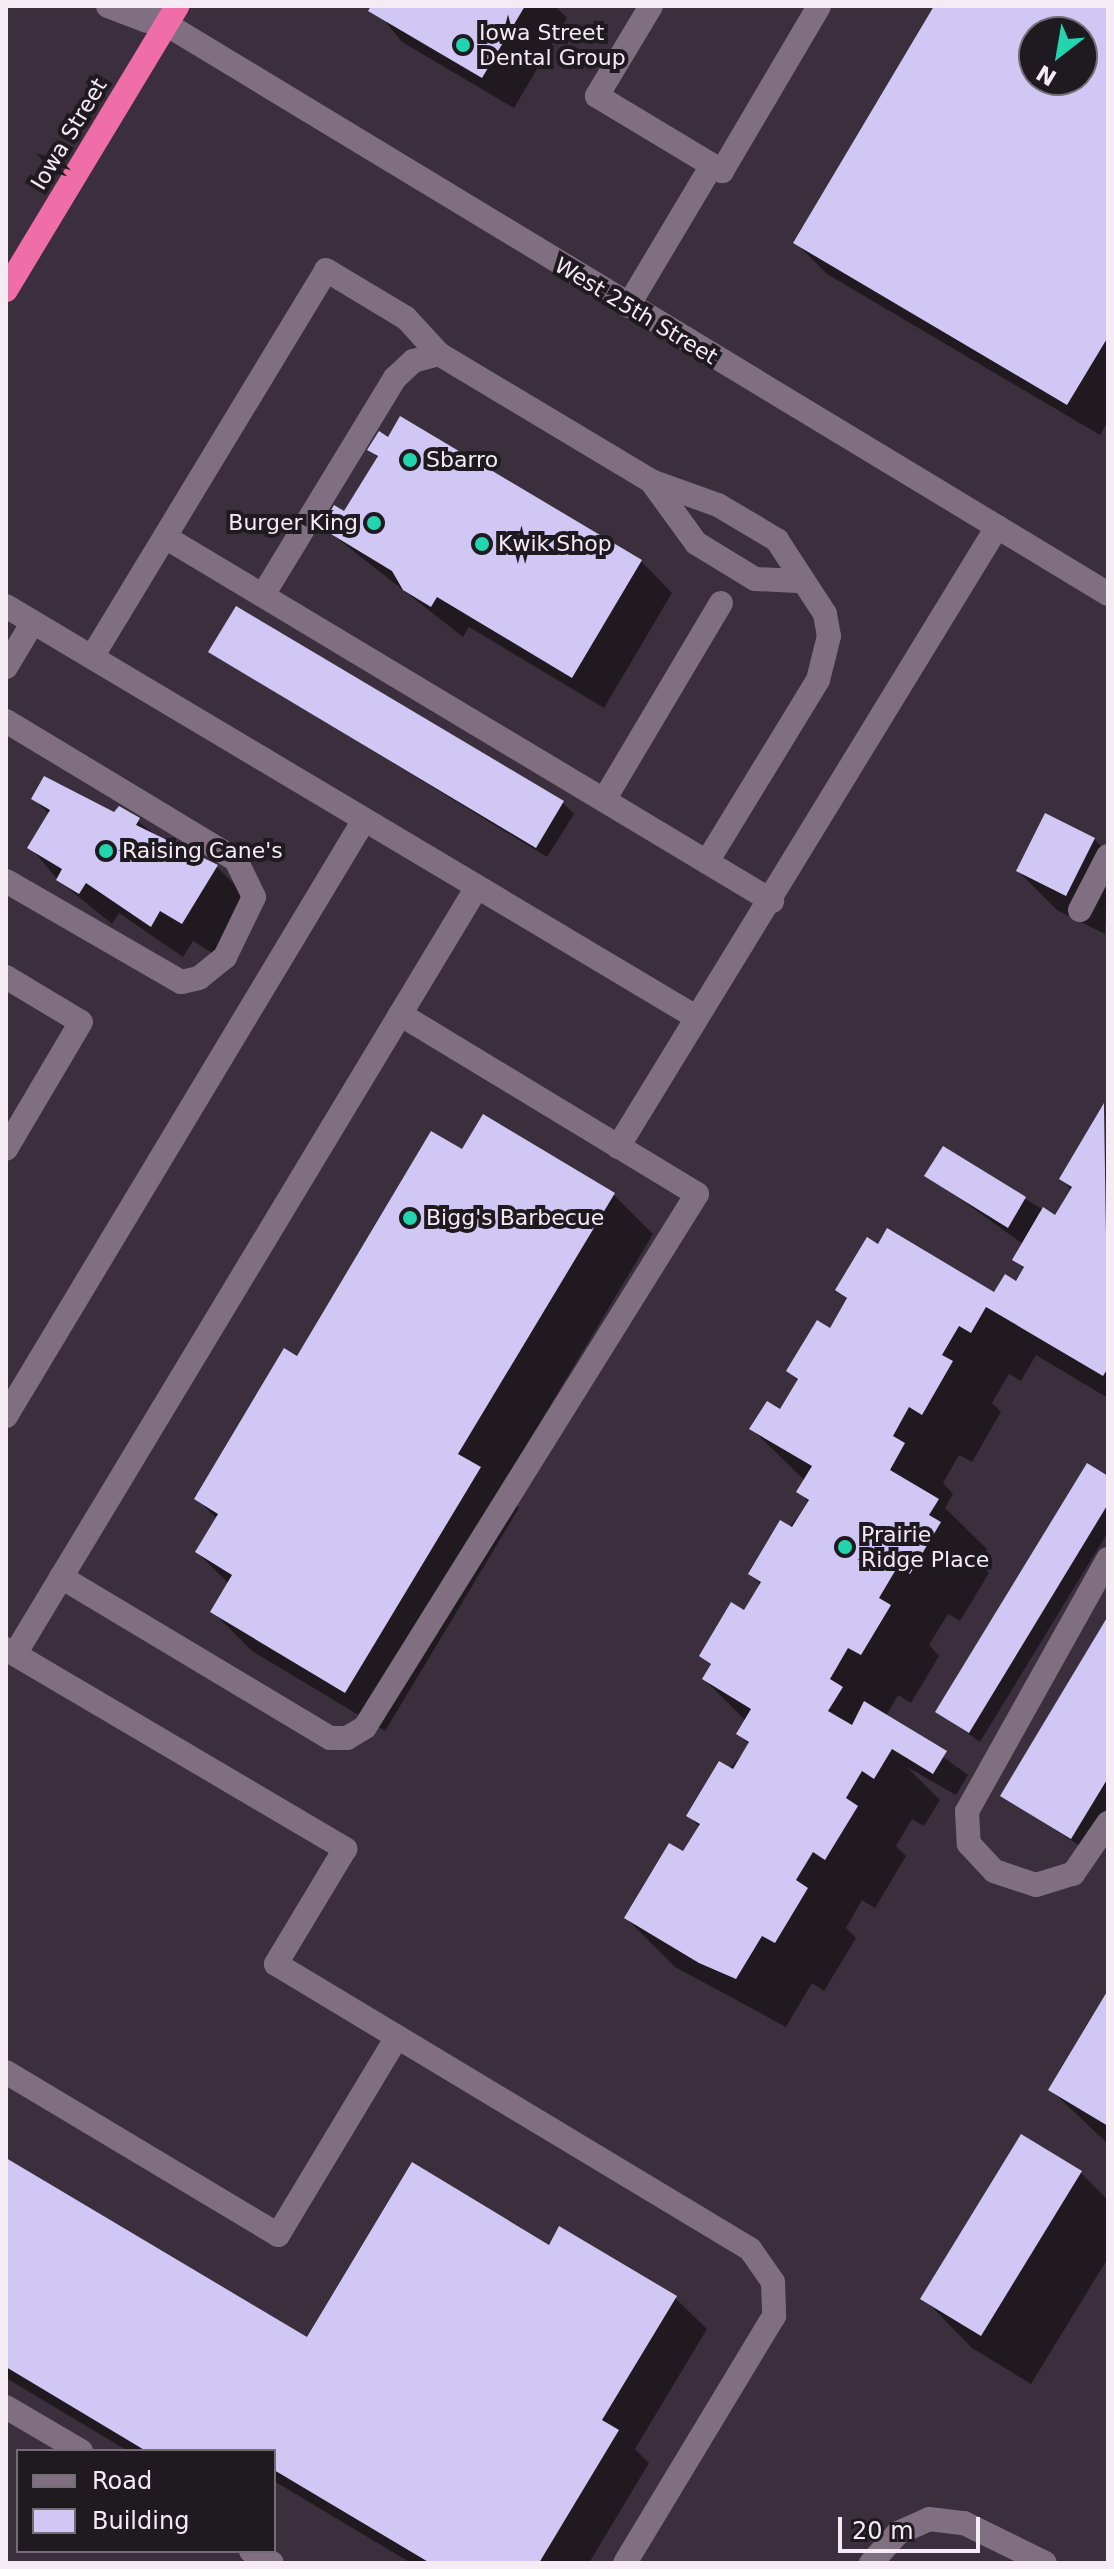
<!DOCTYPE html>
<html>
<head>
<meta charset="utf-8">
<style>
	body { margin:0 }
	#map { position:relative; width:1114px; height:2569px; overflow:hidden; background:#3c2f3d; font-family:"DejaVu Sans",sans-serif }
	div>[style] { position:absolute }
	.shadow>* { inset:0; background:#0007 }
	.building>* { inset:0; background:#d0c7f5 }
	.minor>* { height:24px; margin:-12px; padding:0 12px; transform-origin:12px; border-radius:12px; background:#7f6f80 }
	.highway>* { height:24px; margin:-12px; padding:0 12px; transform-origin:12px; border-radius:12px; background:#ef6ea7 }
	.dots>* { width:22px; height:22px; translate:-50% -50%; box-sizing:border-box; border:4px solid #1f1920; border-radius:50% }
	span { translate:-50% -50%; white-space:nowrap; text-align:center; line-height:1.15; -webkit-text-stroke:8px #1f1920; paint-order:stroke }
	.poi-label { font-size:22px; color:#f4ebf4 }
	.left { translate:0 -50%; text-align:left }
	.right { translate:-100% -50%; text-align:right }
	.street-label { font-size:22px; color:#f4ebf4 }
	.frame { position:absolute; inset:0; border:8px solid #f4ebf4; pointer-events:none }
	.legend { position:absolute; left:16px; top:2449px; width:260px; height:104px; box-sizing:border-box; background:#1f1920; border:2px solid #746d75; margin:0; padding:10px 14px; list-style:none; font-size:24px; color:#f4ebf4 }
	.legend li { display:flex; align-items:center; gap:16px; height:40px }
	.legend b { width:40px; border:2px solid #746d75 }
	.north { position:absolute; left:1018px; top:16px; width:80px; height:80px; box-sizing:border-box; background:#1f1920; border:2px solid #746d75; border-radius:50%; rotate:211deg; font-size:22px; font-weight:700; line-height:32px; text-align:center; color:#f4ebf4 }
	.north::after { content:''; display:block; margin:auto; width:28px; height:36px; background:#22d5af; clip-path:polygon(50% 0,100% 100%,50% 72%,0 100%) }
	.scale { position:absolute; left:838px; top:2517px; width:142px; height:36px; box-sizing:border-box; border:4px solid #f4ebf4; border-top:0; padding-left:10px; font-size:24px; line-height:28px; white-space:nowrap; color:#f4ebf4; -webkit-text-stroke:6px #1f1920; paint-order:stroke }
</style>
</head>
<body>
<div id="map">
	<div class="shadow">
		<div style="clip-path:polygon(373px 6px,555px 6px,567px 18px,514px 108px,402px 42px)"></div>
		<div style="clip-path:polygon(evenodd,936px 6px,1108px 6px,1108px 421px,1100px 435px,827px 274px,796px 243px,936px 6px,1034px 32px,1082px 32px,1082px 80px,1034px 80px,1034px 32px)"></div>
		<div style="clip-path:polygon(389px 440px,641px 561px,672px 593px,604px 708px,469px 627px,463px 637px,324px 528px,345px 514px,378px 458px,370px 450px)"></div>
		<div style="clip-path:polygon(211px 652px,563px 803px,574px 814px,547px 857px)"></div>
		<div style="clip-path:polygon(45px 779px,115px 815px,120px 808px,185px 857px,189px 850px,216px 866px,248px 898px,214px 954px,193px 941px,183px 957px,119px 913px,112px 924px,58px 880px,30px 847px,50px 815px,33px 798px)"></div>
		<div style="clip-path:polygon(1094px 839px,1108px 853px,1105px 934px,1057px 910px,1018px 871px)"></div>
		<div style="clip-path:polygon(1105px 1106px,1108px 1398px,1036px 1355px,1021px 1381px,1009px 1374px,992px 1403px,1001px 1412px,972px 1462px,959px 1455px,943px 1483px,953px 1494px,945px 1508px,987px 1549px,979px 1563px,989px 1573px,960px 1621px,948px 1614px,929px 1645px,939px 1656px,911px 1703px,898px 1695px,886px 1716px,968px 1775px,956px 1795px,907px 1767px,940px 1800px,924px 1826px,912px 1819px,896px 1846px,906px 1856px,875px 1908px,862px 1900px,846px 1928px,856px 1938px,824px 1991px,812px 1983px,786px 2027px,675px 1967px,626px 1918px,684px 1854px,700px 1827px,689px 1816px,750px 1745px,738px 1734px,746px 1721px,704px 1679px,712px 1666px,701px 1656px,745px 1613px,761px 1585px,751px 1574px,809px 1503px,799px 1492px,805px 1481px,752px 1429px,781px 1411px,798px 1381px,788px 1371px,831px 1331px,848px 1300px,838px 1290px,995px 1294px,1017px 1284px,1025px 1270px,1014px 1259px,1023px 1244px,927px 1175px,1025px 1199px,1056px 1217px,1072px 1190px,1061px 1179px)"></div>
		<div style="clip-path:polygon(463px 1152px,614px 1195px,653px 1234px,500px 1489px,519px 1508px,385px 1731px,252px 1651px,213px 1612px,229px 1584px,197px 1552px,217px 1519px,197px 1499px,297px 1358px)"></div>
		<div style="clip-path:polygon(1108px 1478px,1108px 1532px,980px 1742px,938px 1712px)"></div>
		<div style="clip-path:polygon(1108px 1620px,1108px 1806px,1083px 1848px,1002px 1795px)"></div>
		<div style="clip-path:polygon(1108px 1994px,1108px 2144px,1050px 2089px)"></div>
		<div style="clip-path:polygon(1021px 2137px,1081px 2173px,1108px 2200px,1108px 2258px,1031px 2384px,972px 2348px,923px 2298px)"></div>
		<div style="clip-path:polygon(6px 2160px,308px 2340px,550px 2247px,675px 2298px,707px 2329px,635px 2449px,649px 2463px,589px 2563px,411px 2563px,274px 2481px,274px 2451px,128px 2451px,6px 2378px)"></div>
	</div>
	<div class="building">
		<div style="clip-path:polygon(371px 6px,525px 6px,482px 78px,368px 11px)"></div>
		<div style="clip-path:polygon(evenodd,934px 6px,1108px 6px,1108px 337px,1067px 405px,793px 243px,934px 6px,1034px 32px,1082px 32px,1082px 80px,1034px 80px,1034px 32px)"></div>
		<div style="clip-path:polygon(400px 416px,642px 560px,572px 678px,437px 597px,431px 607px,403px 590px,392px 571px,321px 528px,334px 505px,344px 511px,378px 456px,367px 450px,379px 431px,388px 437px)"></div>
		<div style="clip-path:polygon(236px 606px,564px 801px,536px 848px,208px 652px)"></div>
		<div style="clip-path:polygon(44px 776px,114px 812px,119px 806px,140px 818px,136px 825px,218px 865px,182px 924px,160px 911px,151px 927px,86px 883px,79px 894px,56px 880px,62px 869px,27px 848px,50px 810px,31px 799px)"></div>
		<div style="clip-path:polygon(1045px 813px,1095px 838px,1066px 896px,1016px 871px)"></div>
		<div style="clip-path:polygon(1104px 1103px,1108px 1368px,1103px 1376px,986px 1307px,971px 1333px,959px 1326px,942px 1355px,953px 1361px,922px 1415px,909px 1407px,893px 1436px,905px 1443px,890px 1470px,939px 1499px,929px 1515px,941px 1522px,910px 1574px,898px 1566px,879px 1598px,891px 1605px,861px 1655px,848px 1648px,830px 1679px,843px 1687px,828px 1711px,852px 1725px,864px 1701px,947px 1751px,933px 1774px,892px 1749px,874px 1779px,862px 1771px,846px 1798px,858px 1806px,825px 1860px,813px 1852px,796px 1880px,808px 1888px,775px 1943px,762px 1936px,736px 1979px,699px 1963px,624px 1918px,669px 1843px,683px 1851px,700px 1824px,686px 1816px,719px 1761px,733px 1769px,749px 1742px,736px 1734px,751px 1709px,702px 1679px,711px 1664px,699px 1656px,731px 1602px,744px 1610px,761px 1582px,748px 1574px,780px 1520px,792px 1527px,809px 1500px,796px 1492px,812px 1466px,749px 1429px,767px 1401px,780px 1409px,798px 1379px,786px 1371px,817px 1320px,830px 1328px,847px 1298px,835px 1290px,867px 1237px,878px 1244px,887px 1228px,994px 1292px,1005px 1274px,1016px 1281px,1024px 1267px,1012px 1260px,1043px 1207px,1055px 1215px,1072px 1187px,1059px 1179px)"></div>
		<div style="clip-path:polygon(483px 1114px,615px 1193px,458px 1454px,481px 1467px,345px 1693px,210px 1612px,232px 1575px,195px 1552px,218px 1514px,194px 1499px,284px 1348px,297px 1356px,431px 1131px,462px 1149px)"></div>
		<div style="clip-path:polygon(943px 1146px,1026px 1197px,1008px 1228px,924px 1176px)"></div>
		<div style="clip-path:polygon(1087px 1463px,1108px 1476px,1108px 1504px,969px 1733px,935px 1712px)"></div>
		<div style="clip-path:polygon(1108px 1616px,1108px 1778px,1071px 1839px,1000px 1796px)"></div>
		<div style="clip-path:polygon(1108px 1990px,1108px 2126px,1048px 2090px)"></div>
		<div style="clip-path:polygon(1021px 2134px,1082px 2171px,981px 2336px,920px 2299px)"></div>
		<div style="clip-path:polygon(6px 2158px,307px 2337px,412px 2162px,549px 2245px,559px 2226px,677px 2296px,602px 2420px,619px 2430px,539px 2563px,430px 2563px,274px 2470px,274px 2451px,146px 2451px,6px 2367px)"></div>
	</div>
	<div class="minor">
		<div style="left:108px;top:6px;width:42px;rotate:21deg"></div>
		<div style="left:136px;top:6px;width:1136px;rotate:31.17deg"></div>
		<div style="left:651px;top:6px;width:105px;rotate:121deg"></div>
		<div style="left:597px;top:96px;width:146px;rotate:31deg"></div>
		<div style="left:722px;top:171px;width:191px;rotate:-59.5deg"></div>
		<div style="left:628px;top:306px;width:164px;rotate:-59.2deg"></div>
		<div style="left:651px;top:481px;width:77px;rotate:54deg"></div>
		<div style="left:696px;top:543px;width:69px;rotate:31.4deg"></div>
		<div style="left:755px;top:579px;width:42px;rotate:2.7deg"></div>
		<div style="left:165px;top:537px;width:708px;rotate:30.95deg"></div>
		<div style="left:263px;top:595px;width:254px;rotate:-58.7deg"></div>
		<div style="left:395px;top:378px;width:25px;rotate:-43deg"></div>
		<div style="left:413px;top:361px;width:27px;rotate:-15deg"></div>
		<div style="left:439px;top:354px;width:247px;rotate:30.9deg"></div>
		<div style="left:651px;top:481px;width:71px;rotate:19.7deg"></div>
		<div style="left:718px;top:505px;width:69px;rotate:30.7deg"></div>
		<div style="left:777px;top:540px;width:88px;rotate:57deg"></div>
		<div style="left:825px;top:614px;width:22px;rotate:80deg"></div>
		<div style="left:829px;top:636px;width:45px;rotate:104deg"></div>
		<div style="left:818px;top:680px;width:213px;rotate:121.4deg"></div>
		<div style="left:6px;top:606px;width:801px;rotate:30.79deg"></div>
		<div style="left:92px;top:657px;width:452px;rotate:-58.8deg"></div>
		<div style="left:326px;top:270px;width:93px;rotate:31deg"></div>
		<div style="left:406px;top:318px;width:49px;rotate:47.5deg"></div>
		<div style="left:6px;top:667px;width:52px;rotate:-59deg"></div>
		<div style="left:6px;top:721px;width:269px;rotate:31.1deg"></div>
		<div style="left:236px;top:860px;width:41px;rotate:64.1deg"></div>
		<div style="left:254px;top:897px;width:67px;rotate:115.8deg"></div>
		<div style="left:225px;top:957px;width:33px;rotate:141deg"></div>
		<div style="left:199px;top:978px;width:18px;rotate:167deg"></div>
		<div style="left:181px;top:982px;width:202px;rotate:-150deg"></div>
		<div style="left:604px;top:800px;width:229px;rotate:-59.3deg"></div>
		<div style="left:1080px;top:910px;width:61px;rotate:-62.6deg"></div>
		<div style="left:6px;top:977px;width:87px;rotate:31deg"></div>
		<div style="left:81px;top:1022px;width:147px;rotate:120.6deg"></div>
		<div style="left:618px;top:1147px;width:727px;rotate:-58.56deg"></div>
		<div style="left:6px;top:1416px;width:695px;rotate:-59.01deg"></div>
		<div style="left:1108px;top:1559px;width:289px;rotate:119.2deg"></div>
		<div style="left:967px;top:1811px;width:33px;rotate:87deg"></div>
		<div style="left:969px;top:1844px;width:37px;rotate:47deg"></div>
		<div style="left:994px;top:1871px;width:44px;rotate:18.4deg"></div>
		<div style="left:1036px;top:1885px;width:39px;rotate:-17deg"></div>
		<div style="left:1073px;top:1874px;width:62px;rotate:-55.5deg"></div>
		<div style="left:61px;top:1577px;width:313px;rotate:30.9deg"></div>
		<div style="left:330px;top:1738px;width:17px"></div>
		<div style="left:347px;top:1738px;width:21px;rotate:-31deg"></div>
		<div style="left:365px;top:1727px;width:628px;rotate:-58.08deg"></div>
		<div style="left:697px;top:1194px;width:347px;rotate:-148.8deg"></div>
		<div style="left:6px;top:1649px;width:394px;rotate:30.5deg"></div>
		<div style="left:345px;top:1849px;width:134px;rotate:121deg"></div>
		<div style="left:276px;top:1964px;width:553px;rotate:31.02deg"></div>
		<div style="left:750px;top:2249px;width:40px;rotate:55.1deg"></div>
		<div style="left:773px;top:2282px;width:34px;rotate:88deg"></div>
		<div style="left:774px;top:2316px;width:288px;rotate:121.1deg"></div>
		<div style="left:15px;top:1654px;width:895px;rotate:-58.94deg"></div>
		<div style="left:6px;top:2072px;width:317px;rotate:30.9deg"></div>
		<div style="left:278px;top:2235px;width:231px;rotate:-59deg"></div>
		<div style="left:6px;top:2407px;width:87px;rotate:30.4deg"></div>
		<div style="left:251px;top:2551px;width:24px;rotate:30deg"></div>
		<div style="left:871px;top:2563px;width:40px;rotate:-48deg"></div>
		<div style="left:898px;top:2533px;width:34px;rotate:-24deg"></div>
		<div style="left:929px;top:2519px;width:35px;rotate:7deg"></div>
		<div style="left:964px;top:2523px;width:90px;rotate:26.3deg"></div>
	</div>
	<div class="highway">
		<div style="left:6px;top:290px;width:332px;rotate:-58.9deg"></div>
	</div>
	<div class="dots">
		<div style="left:463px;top:45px;background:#22d5af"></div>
		<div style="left:410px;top:460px;background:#22d5af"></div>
		<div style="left:374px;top:523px;background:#22d5af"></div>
		<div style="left:482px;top:544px;background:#22d5af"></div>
		<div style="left:106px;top:851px;background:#22d5af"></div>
		<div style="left:410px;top:1218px;background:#22d5af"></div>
		<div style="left:845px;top:1547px;background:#22d5af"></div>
	</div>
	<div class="poi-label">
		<span class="left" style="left:479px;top:45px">Iowa Street<br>Dental Group</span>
		<span class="left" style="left:426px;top:460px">Sbarro</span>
		<span class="right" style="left:358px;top:523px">Burger King</span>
		<span class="left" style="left:498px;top:544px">Kwik Shop</span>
		<span class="left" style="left:122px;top:851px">Raising Cane's</span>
		<span class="left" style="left:426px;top:1218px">Bigg's Barbecue</span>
		<span class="left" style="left:861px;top:1547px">Prairie<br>Ridge Place</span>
	</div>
	<div class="street-label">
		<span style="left:69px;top:134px;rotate:-59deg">Iowa Street</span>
		<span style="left:636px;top:311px;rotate:31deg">West 25th Street</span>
	</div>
	<div class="frame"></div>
	<ul class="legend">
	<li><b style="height:10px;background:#7f6f80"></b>Road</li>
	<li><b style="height:22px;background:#d0c7f5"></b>Building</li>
	</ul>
	<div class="north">N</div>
	<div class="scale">20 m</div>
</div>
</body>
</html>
